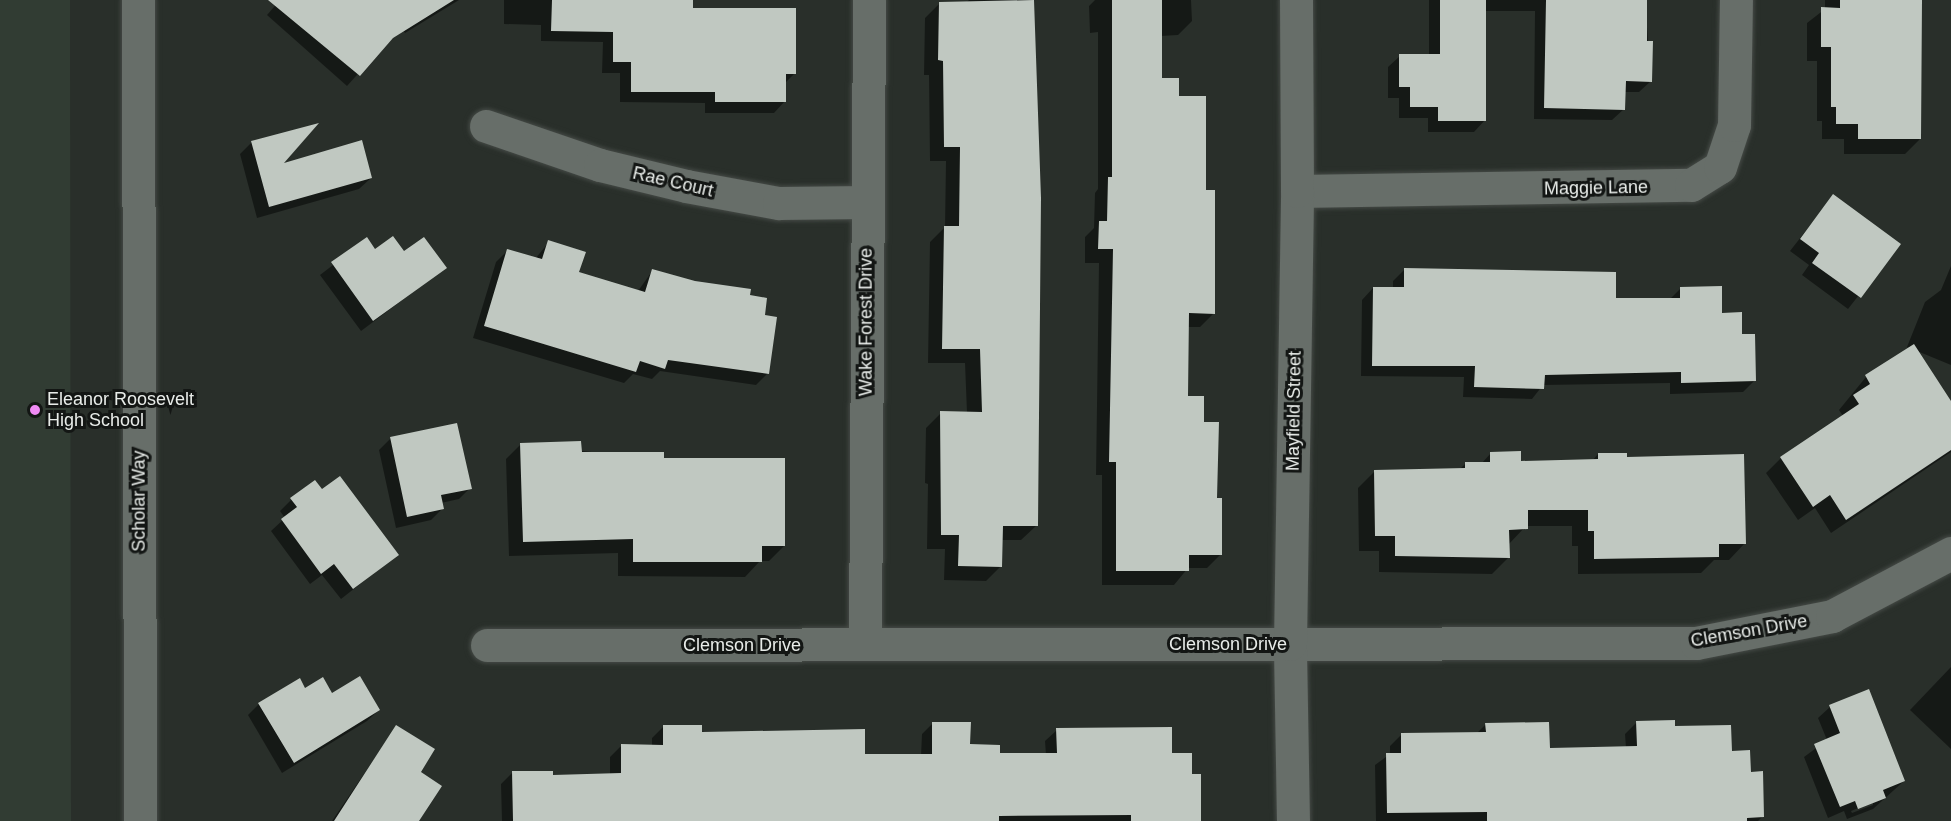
<!DOCTYPE html>
<html>
<head>
<meta charset="utf-8">
<style>
	body { margin:0 }
	#map { position:relative; width:1951px; height:821px; overflow:hidden; background:#292f2a; font-family:Helvetica,sans-serif }
	div>[style] { position:absolute }
	.built>* { inset:0; background:#313c33 }
	.shadow>* { inset:0; background:#0007 }
	.building>* { inset:0; background:#c0c8c1 }
	.roads { filter:drop-shadow(0 0 2px #454a46) drop-shadow(0 0 2px #454a46) }
	.minor>* { height:33px; margin:-16.5px; padding:0 16.5px; transform-origin:16.5px; border-radius:16.5px; background:#676e69 }
	.dots>* { width:16px; height:16px; translate:-50% -50%; box-sizing:border-box; border:3px solid #131614; border-radius:50% }
	span { translate:-50% -50%; white-space:nowrap; text-align:center; line-height:1.15; -webkit-text-stroke:6px #131614; paint-order:stroke }
	.street-label { font-size:18px; color:#e8ece9 }
	.poi-label { font-size:18px; color:#e8ece9 }
	.left { translate:0 -50%; text-align:left }
</style>
</head>
<body>
<div id="map">
	<div class="built">
		<div style="clip-path:polygon(0 0,70px 0,71px 821px,0 821px)"></div>
	</div>
	<div class="shadow">
		<div style="clip-path:polygon(280px 0,353px 0,393px 35px,347px 86px,267px 15px)"></div>
		<div style="clip-path:polygon(384px 0,459px 0,405px 33px)"></div>
		<div style="clip-path:polygon(504px 0,692px 0,691px 9px,794px 74px,785px 83px,785px 101px,774px 113px,705px 113px,705px 103px,620px 102px,620px 73px,602px 73px,603px 42px,541px 41px,541px 25px,504px 24px)"></div>
		<div style="clip-path:polygon(969px 0,1033px 0,1040px 198px,1036px 526px,1021px 540px,1001px 540px,1001px 566px,986px 581px,944px 580px,945px 549px,927px 549px,928px 484px,925px 483px,926px 428px,941px 413px,967px 413px,965px 363px,928px 363px,930px 242px,945px 227px,946px 161px,930px 161px,929px 75px,924px 75px,925px 18px,939px 4px,965px 4px)"></div>
		<div style="clip-path:polygon(1095px 0,1191px 0,1192px 21px,1178px 35px,1160px 36px,1160px 80px,1177px 98px,1204px 191px,1214px 313px,1200px 327px,1188px 327px,1186px 397px,1202px 424px,1221px 554px,1207px 568px,1188px 568px,1174px 585px,1102px 585px,1102px 475px,1096px 475px,1099px 263px,1085px 263px,1085px 237px,1094px 228px,1095px 193px,1098px 189px,1098px 32px,1090px 33px,1089px 6px)"></div>
		<div style="clip-path:polygon(1429px 0,1645px 0,1651px 81px,1639px 92px,1624px 92px,1624px 109px,1612px 120px,1534px 119px,1535px 11px,1485px 11px,1485px 120px,1474px 132px,1428px 132px,1428px 118px,1399px 118px,1399px 98px,1388px 98px,1388px 67px,1400px 56px,1429px 56px)"></div>
		<div style="clip-path:polygon(1825px 0,1921px 0,1920px 139px,1905px 154px,1844px 154px,1844px 139px,1822px 139px,1822px 121px,1817px 121px,1817px 61px,1807px 61px,1807px 23px,1825px 9px)"></div>
		<div style="clip-path:polygon(314px 126px,280px 165px,371px 178px,359px 189px,257px 218px,240px 154px,251px 143px)"></div>
		<div style="clip-path:polygon(1833px 196px,1899px 244px,1848px 309px,1802px 275px,1809px 265px,1790px 251px)"></div>
		<div style="clip-path:polygon(367px 239px,375px 251px,404px 253px,445px 268px,361px 331px,320px 275px)"></div>
		<div style="clip-path:polygon(549px 242px,577px 273px,638px 291px,653px 270px,748px 297px,763px 316px,767px 374px,756px 385px,660px 371px,652px 379px,633px 374px,624px 383px,473px 338px,496px 262px,508px 250px,535px 259px)"></div>
		<div style="clip-path:polygon(1951px 266px,1951px 365px,1917px 351px,1951px 404px,1951px 452px,1831px 533px,1815px 508px,1798px 520px,1766px 473px,1780px 459px,1843px 416px,1839px 410px,1866px 377px,1910px 348px,1907px 347px,1925px 302px,1941px 290px)"></div>
		<div style="clip-path:polygon(1405px 269px,1615px 299px,1670px 299px,1680px 289px,1721px 314px,1741px 336px,1755px 380px,1743px 392px,1670px 394px,1670px 383px,1543px 385px,1532px 399px,1463px 397px,1464px 377px,1361px 376px,1362px 300px,1373px 288px,1393px 289px,1393px 281px)"></div>
		<div style="clip-path:polygon(391px 438px,470px 488px,459px 499px,441px 503px,442px 509px,431px 520px,396px 528px,379px 450px)"></div>
		<div style="clip-path:polygon(521px 444px,662px 460px,784px 546px,769px 561px,760px 561px,745px 577px,618px 576px,618px 553px,509px 556px,506px 459px)"></div>
		<div style="clip-path:polygon(1491px 453px,1519px 463px,1592px 461px,1598px 454px,1625px 458px,1745px 543px,1729px 560px,1714px 560px,1701px 573px,1578px 574px,1578px 546px,1572px 546px,1572px 526px,1526px 526px,1508px 545px,1508px 558px,1492px 574px,1379px 572px,1379px 551px,1359px 551px,1358px 488px,1375px 471px,1459px 470px,1465px 464px,1481px 464px)"></div>
		<div style="clip-path:polygon(322px 491px,397px 555px,341px 599px,322px 575px,310px 584px,271px 531px,285px 518px,280px 511px,291px 500px)"></div>
		<div style="clip-path:polygon(1951px 667px,1951px 749px,1910px 710px)"></div>
		<div style="clip-path:polygon(305px 690px,379px 710px,367px 721px,282px 773px,248px 715px,259px 704px)"></div>
		<div style="clip-path:polygon(evenodd,1868px 691px,1904px 781px,1873px 809px,1847px 819px,1844px 811px,1828px 818px,1804px 757px,1827px 740px,1818px 718px,1830px 707px,1868px 691px,1873px 802px,1873px 805px,1852px 813px,1851px 811px,1873px 802px)"></div>
		<div style="clip-path:polygon(1637px 722px,1674px 728px,1730px 752px,1749px 773px,1762px 817px,1758px 821px,1376px 821px,1375px 765px,1390px 754px,1390px 746px,1402px 734px,1477px 733px,1486px 724px,1548px 750px,1626px 748px,1625px 734px)"></div>
		<div style="clip-path:polygon(933px 723px,969px 745px,998px 755px,1046px 755px,1045px 741px,1057px 730px,1170px 755px,1191px 775px,1199px 821px,502px 821px,501px 784px,513px 772px,551px 777px,610px 775px,610px 757px,622px 745px,652px 746px,652px 738px,664px 726px,863px 756px,921px 756px,922px 734px)"></div>
		<div style="clip-path:polygon(396px 727px,419px 773px,418px 821px,332px 821px)"></div>
	</div>
	<div class="building">
		<div style="clip-path:polygon(268px 0,454px 0,393px 38px,360px 76px)"></div>
		<div style="clip-path:polygon(552px 0,693px 0,693px 8px,796px 8px,796px 74px,786px 74px,786px 102px,715px 102px,715px 92px,631px 92px,631px 62px,613px 62px,613px 32px,551px 31px)"></div>
		<div style="clip-path:polygon(1034px 0,1041px 198px,1038px 526px,1003px 526px,1002px 567px,958px 566px,959px 535px,941px 535px,940px 411px,982px 412px,980px 349px,942px 349px,944px 226px,959px 226px,960px 147px,944px 147px,943px 61px,938px 60px,939px 2px)"></div>
		<div style="clip-path:polygon(1112px 0,1162px 0,1162px 78px,1179px 78px,1179px 96px,1206px 96px,1206px 190px,1215px 190px,1215px 314px,1189px 313px,1188px 396px,1204px 396px,1204px 422px,1219px 422px,1217px 498px,1222px 498px,1222px 555px,1189px 555px,1189px 571px,1116px 571px,1116px 462px,1109px 462px,1113px 249px,1098px 249px,1099px 221px,1107px 221px,1108px 177px,1112px 177px)"></div>
		<div style="clip-path:polygon(1440px 0,1486px 0,1486px 121px,1438px 121px,1438px 107px,1410px 107px,1410px 87px,1399px 87px,1399px 54px,1440px 54px)"></div>
		<div style="clip-path:polygon(1546px 0,1647px 0,1647px 41px,1653px 41px,1652px 82px,1626px 81px,1625px 110px,1544px 108px)"></div>
		<div style="clip-path:polygon(1840px 0,1922px 0,1921px 139px,1858px 139px,1858px 124px,1836px 124px,1836px 107px,1831px 107px,1831px 47px,1821px 47px,1821px 7px,1840px 8px)"></div>
		<div style="clip-path:polygon(319px 123px,284px 163px,362px 140px,372px 178px,269px 207px,251px 141px)"></div>
		<div style="clip-path:polygon(1833px 194px,1901px 244px,1861px 298px,1812px 263px,1819px 253px,1800px 239px)"></div>
		<div style="clip-path:polygon(393px 236px,404px 251px,424px 237px,447px 268px,373px 321px,331px 262px,367px 237px,375px 249px)"></div>
		<div style="clip-path:polygon(548px 240px,586px 252px,579px 272px,645px 292px,652px 269px,695px 281px,751px 289px,750px 295px,767px 298px,765px 315px,777px 317px,769px 374px,668px 360px,665px 369px,640px 361px,636px 372px,484px 326px,507px 249px,542px 259px)"></div>
		<div style="clip-path:polygon(1404px 268px,1616px 272px,1616px 298px,1680px 298px,1680px 287px,1722px 286px,1722px 313px,1742px 312px,1742px 334px,1755px 334px,1756px 381px,1681px 383px,1681px 372px,1545px 375px,1544px 389px,1474px 387px,1475px 366px,1372px 366px,1373px 287px,1404px 287px)"></div>
		<div style="clip-path:polygon(1914px 344px,1951px 401px,1951px 450px,1846px 520px,1830px 495px,1813px 507px,1780px 457px,1859px 404px,1853px 395px,1870px 384px,1865px 375px)"></div>
		<div style="clip-path:polygon(457px 423px,472px 489px,441px 495px,444px 509px,407px 517px,390px 437px)"></div>
		<div style="clip-path:polygon(581px 441px,582px 452px,664px 452px,664px 458px,785px 458px,785px 546px,762px 546px,762px 562px,633px 562px,633px 539px,523px 542px,520px 443px)"></div>
		<div style="clip-path:polygon(1521px 451px,1521px 461px,1598px 459px,1598px 453px,1627px 453px,1627px 457px,1744px 454px,1746px 544px,1719px 544px,1719px 557px,1594px 559px,1594px 531px,1588px 531px,1588px 510px,1528px 510px,1528px 529px,1509px 530px,1510px 558px,1395px 556px,1395px 536px,1375px 536px,1374px 470px,1465px 468px,1465px 462px,1490px 462px,1490px 452px)"></div>
		<div style="clip-path:polygon(340px 476px,399px 555px,353px 589px,334px 564px,321px 574px,281px 519px,297px 507px,290px 498px,315px 480px,322px 489px)"></div>
		<div style="clip-path:polygon(360px 676px,380px 710px,294px 763px,258px 703px,300px 678px,305px 688px,323px 677px,332px 693px)"></div>
		<div style="clip-path:polygon(1869px 689px,1905px 781px,1883px 790px,1886px 798px,1858px 809px,1855px 801px,1840px 807px,1814px 744px,1840px 733px,1829px 705px)"></div>
		<div style="clip-path:polygon(1675px 720px,1675px 726px,1731px 725px,1732px 751px,1750px 750px,1751px 772px,1763px 771px,1764px 817px,1747px 818px,1747px 821px,1487px 821px,1487px 812px,1387px 813px,1386px 753px,1401px 753px,1401px 733px,1486px 732px,1485px 723px,1549px 722px,1550px 748px,1637px 746px,1636px 721px)"></div>
		<div style="clip-path:polygon(932px 722px,971px 722px,970px 744px,1000px 745px,1000px 753px,1057px 753px,1056px 728px,1172px 727px,1172px 753px,1192px 753px,1192px 774px,1201px 774px,1201px 821px,1131px 821px,1131px 815px,999px 816px,999px 821px,513px 821px,512px 771px,553px 771px,553px 775px,621px 773px,621px 744px,663px 745px,663px 725px,702px 725px,702px 732px,865px 729px,865px 754px,932px 754px)"></div>
		<div style="clip-path:polygon(396px 725px,435px 749px,421px 772px,442px 786px,419px 821px,334px 821px)"></div>
	</div>
	<div class="roads">
		<div class="minor">
			<div style="left:138px;top:0;width:821px;rotate:89.86deg"></div>
			<div style="left:486px;top:126px;width:120px;rotate:18.9deg"></div>
			<div style="left:600px;top:165px;width:89px;rotate:13.7deg"></div>
			<div style="left:686px;top:186px;width:95px;rotate:10.4deg"></div>
			<div style="left:779px;top:203px;width:87px;rotate:-0.7deg"></div>
			<div style="left:1297px;top:191px;width:394px;rotate:-0.9deg"></div>
			<div style="left:1691px;top:185px;width:34px;rotate:-32deg"></div>
			<div style="left:1720px;top:167px;width:44px;rotate:-71.6deg"></div>
			<div style="left:1734px;top:125px;width:125px;rotate:-89.1deg"></div>
			<div style="left:865px;top:644px;width:644px;rotate:-89.64deg"></div>
			<div style="left:487px;top:645px;width:1209px;rotate:-0.09deg"></div>
			<div style="left:1696px;top:643px;width:139px;rotate:-11.2deg"></div>
			<div style="left:1832px;top:616px;width:135px;rotate:-27.9deg"></div>
			<div style="left:1293px;top:821px;width:177px;rotate:-91deg"></div>
			<div style="left:1290px;top:644px;width:453px;rotate:-89.1deg"></div>
			<div style="left:1297px;top:191px;width:191px;rotate:-90.3deg"></div>
		</div>
	</div>
	<div class="dots">
		<div style="left:35px;top:410px;background:#f08bf5"></div>
	</div>
	<div class="street-label">
		<span style="left:673px;top:182px;rotate:13deg">Rae Court</span>
		<span style="left:1596px;top:188px;rotate:-1deg">Maggie Lane</span>
		<span style="left:866px;top:322px;rotate:-90deg">Wake Forest Drive</span>
		<span style="left:1294px;top:411px;rotate:-89deg">Mayfield Street</span>
		<span style="left:139px;top:501px;rotate:-90deg">Scholar Way</span>
		<span style="left:1749px;top:631px;rotate:-10deg">Clemson Drive</span>
		<span style="left:1228px;top:644px">Clemson Drive</span>
		<span style="left:742px;top:645px">Clemson Drive</span>
	</div>
	<div class="poi-label">
		<span class="left" style="left:47px;top:410px">Eleanor Roosevelt<br>High School</span>
	</div>
</div>
</body>
</html>
